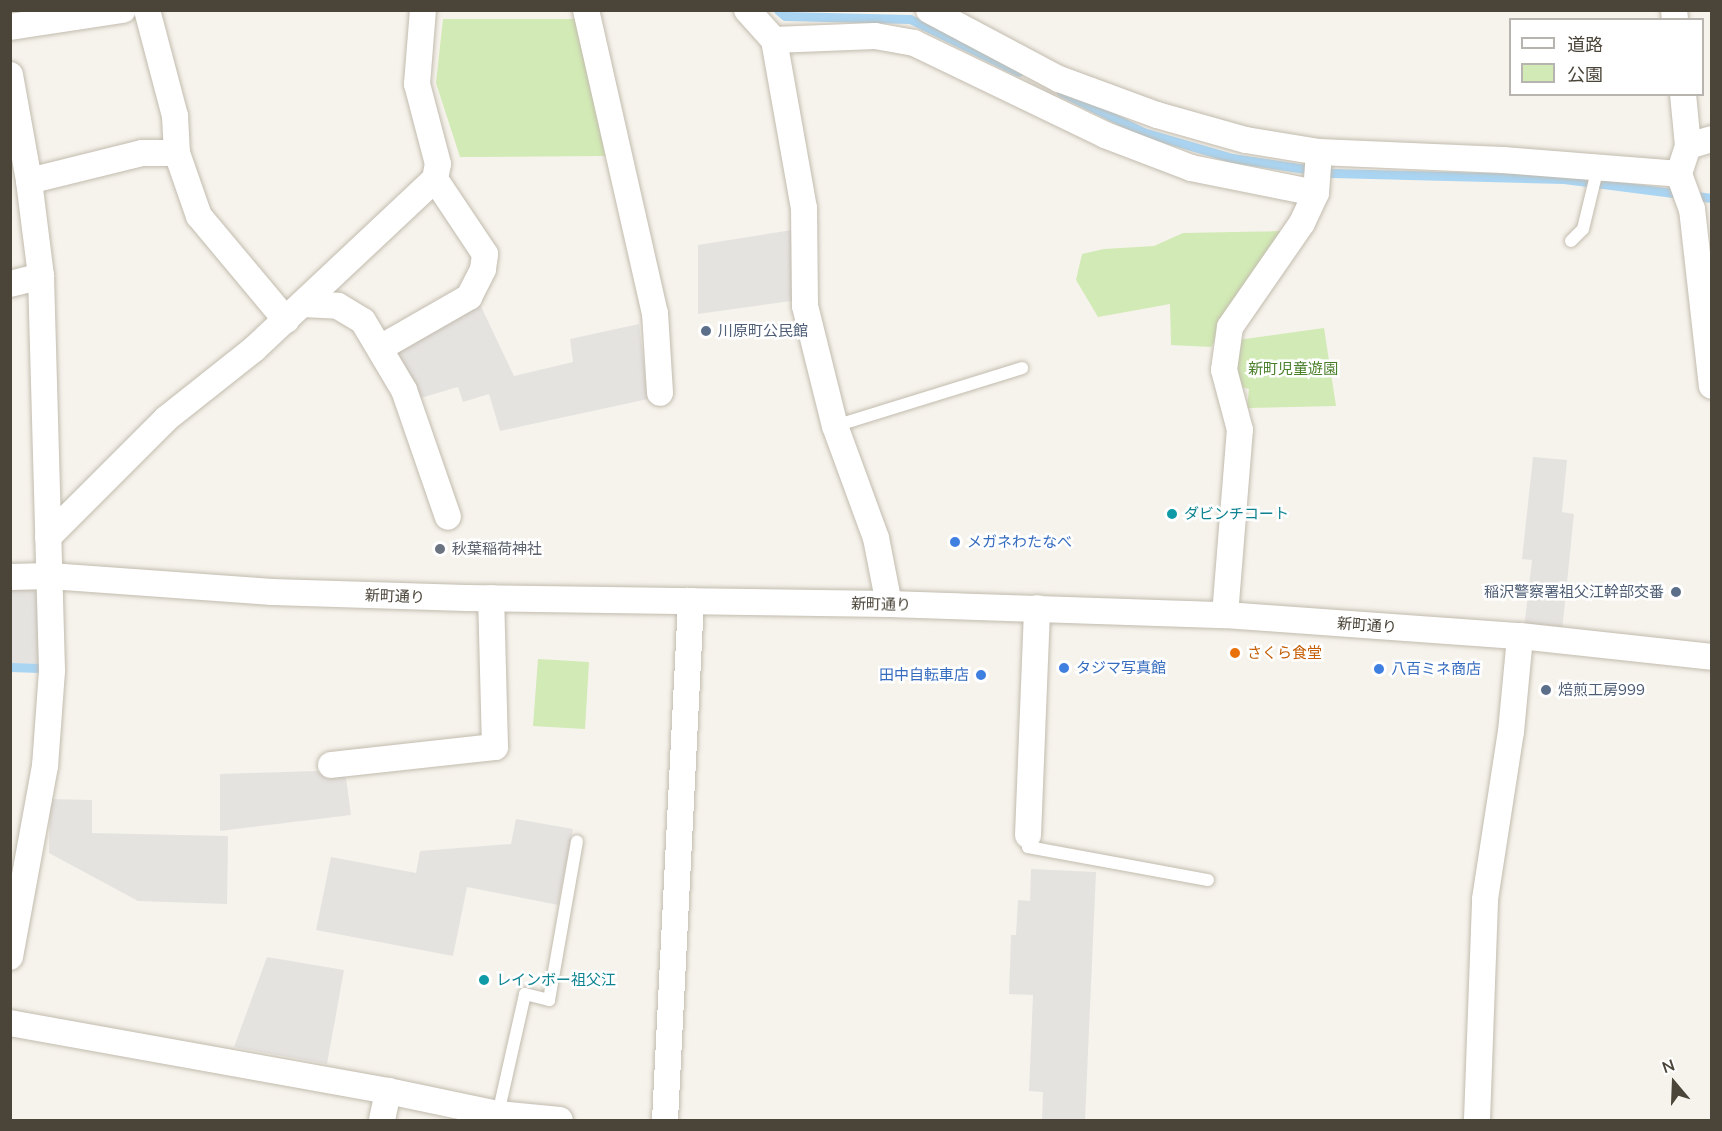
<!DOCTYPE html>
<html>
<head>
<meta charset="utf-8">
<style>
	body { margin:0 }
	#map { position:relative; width:1722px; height:1131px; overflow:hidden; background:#f6f3ec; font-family:Mulish,"Noto Sans JP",sans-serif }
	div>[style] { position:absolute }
	.green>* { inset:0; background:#d2eab5 }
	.parking>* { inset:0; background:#e5e3e0 }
	.stream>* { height:9px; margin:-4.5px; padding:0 4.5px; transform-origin:4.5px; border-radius:4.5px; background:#a9d4f2 }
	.roads { filter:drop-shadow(0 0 2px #c2bbae) drop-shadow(0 0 2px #c2bbae) }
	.lane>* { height:12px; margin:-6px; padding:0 6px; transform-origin:6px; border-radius:6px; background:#fff }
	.street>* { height:26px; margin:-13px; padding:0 13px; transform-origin:13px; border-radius:13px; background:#fff }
	.dots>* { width:16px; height:16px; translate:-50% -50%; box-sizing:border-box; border:3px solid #fff; border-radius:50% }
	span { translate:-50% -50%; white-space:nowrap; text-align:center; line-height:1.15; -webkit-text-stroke:5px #fff; paint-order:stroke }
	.service-label { font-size:15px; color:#4e5e75 }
	.left { translate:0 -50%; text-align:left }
	.right { translate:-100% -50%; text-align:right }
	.park-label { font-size:15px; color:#4a7f2a }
	.culture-label { font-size:15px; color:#0d838f }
	.shop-label { font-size:15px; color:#366cbe }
	.worship-label { font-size:15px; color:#5b616d }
	.street-label { font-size:15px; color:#4b4439 }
	.food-label { font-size:15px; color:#c56008 }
	.frame { position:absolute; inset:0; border:12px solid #4b4439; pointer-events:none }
	.legend { position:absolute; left:1509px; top:18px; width:195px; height:78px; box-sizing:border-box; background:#fff; border:2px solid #b7b4b0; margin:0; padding:8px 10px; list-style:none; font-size:18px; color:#4b4439 }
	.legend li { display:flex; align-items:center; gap:12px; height:30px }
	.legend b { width:30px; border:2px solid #b7b4b0 }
	.north { position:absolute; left:1644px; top:1053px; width:60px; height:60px; -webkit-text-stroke:4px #fff; paint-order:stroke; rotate:341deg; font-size:16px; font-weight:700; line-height:24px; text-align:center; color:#4b4439 }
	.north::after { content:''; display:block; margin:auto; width:21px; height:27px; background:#4b4439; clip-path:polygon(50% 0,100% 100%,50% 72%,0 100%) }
</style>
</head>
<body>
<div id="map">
	<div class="green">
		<div style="clip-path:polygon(443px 19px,579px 19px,605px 156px,460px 157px,436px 83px)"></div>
		<div style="clip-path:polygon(1284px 231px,1211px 347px,1171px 345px,1170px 304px,1098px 317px,1076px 280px,1082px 254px,1104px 249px,1154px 246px,1183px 233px)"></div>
		<div style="clip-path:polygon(1324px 328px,1336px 406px,1247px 408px,1249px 389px,1241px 387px,1234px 354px,1238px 340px)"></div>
		<div style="clip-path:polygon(538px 659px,589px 662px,585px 729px,533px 726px)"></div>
	</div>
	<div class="parking">
		<div style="clip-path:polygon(792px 230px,798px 300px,698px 314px,698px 245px)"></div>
		<div style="clip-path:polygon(478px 300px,514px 376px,573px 362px,570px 339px,639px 324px,648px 399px,500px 431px,489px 394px,463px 402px,458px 387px,414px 400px,395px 351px)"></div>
		<div style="clip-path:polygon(1533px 457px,1567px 460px,1562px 512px,1574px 514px,1562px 632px,1524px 628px,1532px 560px,1522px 559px)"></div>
		<div style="clip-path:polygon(28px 583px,40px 596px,41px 665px,11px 664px,10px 585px)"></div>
		<div style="clip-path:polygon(345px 770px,351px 815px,220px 831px,220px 774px)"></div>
		<div style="clip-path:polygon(50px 799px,92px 800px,92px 833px,228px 836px,227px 904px,138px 901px,49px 853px)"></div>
		<div style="clip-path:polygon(516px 819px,573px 829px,558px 905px,467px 887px,453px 956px,316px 930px,331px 857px,416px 873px,420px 851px,511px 844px)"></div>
		<div style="clip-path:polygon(1031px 869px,1096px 872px,1085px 1120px,1042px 1120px,1043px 1092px,1029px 1091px,1033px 995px,1009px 994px,1011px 935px,1016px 935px,1018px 900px,1030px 901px)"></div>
		<div style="clip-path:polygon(267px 957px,344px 970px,327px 1064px,234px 1047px)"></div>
	</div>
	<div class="stream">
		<div style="left:778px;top:10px;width:9px;rotate:41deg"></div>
		<div style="left:785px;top:16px;width:125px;rotate:1.4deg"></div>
		<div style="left:910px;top:19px;width:121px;rotate:25.9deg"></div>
		<div style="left:1061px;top:92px;width:91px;rotate:26deg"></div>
		<div style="left:1143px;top:132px;width:93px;rotate:16.3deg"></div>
		<div style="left:1232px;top:158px;width:101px;rotate:8.5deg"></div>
		<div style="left:1332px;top:173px;width:232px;rotate:1.5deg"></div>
		<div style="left:1564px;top:179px;width:149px;rotate:7.3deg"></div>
		<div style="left:10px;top:667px;width:29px;rotate:2deg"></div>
	</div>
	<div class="roads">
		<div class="lane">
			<div style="left:1571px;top:241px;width:17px;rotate:-45deg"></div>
			<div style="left:1583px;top:229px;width:64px;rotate:-76.4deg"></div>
			<div style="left:835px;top:426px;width:196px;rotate:-17.2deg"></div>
			<div style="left:1028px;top:835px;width:12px;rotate:90deg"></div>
			<div style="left:1028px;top:847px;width:183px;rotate:10.4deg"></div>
			<div style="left:498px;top:1114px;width:123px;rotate:-77.3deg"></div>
			<div style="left:525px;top:994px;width:25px;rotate:14deg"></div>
			<div style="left:549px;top:1000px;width:161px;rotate:-80deg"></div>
		</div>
		<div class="street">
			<div style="left:147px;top:10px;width:110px;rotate:75.2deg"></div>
			<div style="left:175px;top:116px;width:37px;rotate:87deg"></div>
			<div style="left:177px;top:153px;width:67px;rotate:70.8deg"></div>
			<div style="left:199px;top:216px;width:136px;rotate:50.1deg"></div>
			<div style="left:586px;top:10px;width:311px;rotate:77.2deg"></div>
			<div style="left:655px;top:313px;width:80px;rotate:86.4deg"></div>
			<div style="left:747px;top:10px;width:40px;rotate:48deg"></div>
			<div style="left:774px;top:40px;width:171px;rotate:79.9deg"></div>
			<div style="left:804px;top:208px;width:98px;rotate:89.4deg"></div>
			<div style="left:805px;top:306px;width:124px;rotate:76deg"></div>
			<div style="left:835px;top:426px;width:119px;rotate:69.9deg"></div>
			<div style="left:876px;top:538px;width:67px;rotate:78.9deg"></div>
			<div style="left:929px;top:10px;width:147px;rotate:28deg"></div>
			<div style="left:1059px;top:79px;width:104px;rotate:20.2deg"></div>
			<div style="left:1157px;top:115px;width:92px;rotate:15.7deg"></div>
			<div style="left:1246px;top:140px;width:74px;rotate:9.3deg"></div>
			<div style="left:1319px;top:152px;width:184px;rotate:2.5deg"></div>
			<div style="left:1503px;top:160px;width:177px;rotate:4.5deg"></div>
			<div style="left:1674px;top:10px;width:10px;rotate:84deg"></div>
			<div style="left:10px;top:27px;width:114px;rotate:-8.6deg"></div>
			<div style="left:774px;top:40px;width:101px;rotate:-2.3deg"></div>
			<div style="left:875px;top:36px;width:40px;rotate:10deg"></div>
			<div style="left:914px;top:43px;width:212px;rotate:25.7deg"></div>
			<div style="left:1105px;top:135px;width:92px;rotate:21deg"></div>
			<div style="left:1191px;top:168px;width:127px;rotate:11.3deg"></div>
			<div style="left:10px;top:75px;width:108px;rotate:79.8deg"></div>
			<div style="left:29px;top:181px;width:96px;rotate:82.8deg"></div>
			<div style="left:41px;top:276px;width:395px;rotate:88.4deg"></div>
			<div style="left:52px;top:671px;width:95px;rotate:94.2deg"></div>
			<div style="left:45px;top:766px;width:194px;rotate:100.4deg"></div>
			<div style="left:1683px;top:94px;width:52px;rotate:84.5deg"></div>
			<div style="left:1688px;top:146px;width:29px;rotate:108deg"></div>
			<div style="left:1679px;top:174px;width:37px;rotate:70deg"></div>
			<div style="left:1692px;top:209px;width:178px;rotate:83.6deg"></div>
			<div style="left:1688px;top:146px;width:25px;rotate:-16deg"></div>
			<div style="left:29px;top:181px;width:116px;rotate:-13.9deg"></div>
			<div style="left:142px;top:153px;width:35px"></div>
			<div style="left:10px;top:284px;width:32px;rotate:-14deg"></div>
			<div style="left:303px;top:304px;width:35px;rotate:3deg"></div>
			<div style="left:338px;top:306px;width:29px;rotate:31deg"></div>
			<div style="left:363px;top:321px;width:80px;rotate:59.3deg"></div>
			<div style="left:404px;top:390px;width:134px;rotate:70.9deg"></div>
			<div style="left:380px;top:348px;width:103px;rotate:-29.8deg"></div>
			<div style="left:469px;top:297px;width:31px;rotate:-63deg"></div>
			<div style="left:483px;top:269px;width:15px;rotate:-82deg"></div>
			<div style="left:485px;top:254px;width:90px;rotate:-123.7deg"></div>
			<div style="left:48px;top:537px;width:168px;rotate:-45deg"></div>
			<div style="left:167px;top:418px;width:111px;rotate:-38.4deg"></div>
			<div style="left:254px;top:349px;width:248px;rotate:-43.2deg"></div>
			<div style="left:435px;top:179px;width:15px;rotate:-79deg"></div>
			<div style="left:438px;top:164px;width:83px;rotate:-104.7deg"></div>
			<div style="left:417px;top:84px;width:74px;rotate:-85.4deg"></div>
			<div style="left:10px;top:577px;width:40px;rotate:-1.4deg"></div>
			<div style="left:50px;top:576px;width:223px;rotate:4.1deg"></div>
			<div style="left:272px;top:592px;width:194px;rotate:1.8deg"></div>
			<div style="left:466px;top:598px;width:423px;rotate:0.8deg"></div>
			<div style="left:889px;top:604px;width:336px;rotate:1.9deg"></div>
			<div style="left:1225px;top:615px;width:296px;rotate:4.1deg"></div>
			<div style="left:1520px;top:636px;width:193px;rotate:6.2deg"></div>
			<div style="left:1225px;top:615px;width:186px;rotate:-85.4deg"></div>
			<div style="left:1240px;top:430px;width:62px;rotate:-104.9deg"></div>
			<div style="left:1224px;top:370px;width:43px;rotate:-82.1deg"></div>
			<div style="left:1230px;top:327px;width:126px;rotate:-55.3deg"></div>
			<div style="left:1302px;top:223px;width:33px;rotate:-65deg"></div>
			<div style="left:1316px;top:193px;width:41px;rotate:-85.8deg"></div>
			<div style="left:331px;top:765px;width:165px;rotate:-6.3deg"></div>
			<div style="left:495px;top:747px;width:149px;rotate:-91.5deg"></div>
			<div style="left:1028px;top:835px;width:227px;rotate:-87.7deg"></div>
			<div style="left:10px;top:1023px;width:384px;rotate:10.2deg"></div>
			<div style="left:388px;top:1091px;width:112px;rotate:11.8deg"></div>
			<div style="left:498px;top:1114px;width:62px;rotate:5.5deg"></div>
			<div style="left:382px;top:1120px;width:30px;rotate:-78deg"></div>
			<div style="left:665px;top:1120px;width:520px;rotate:-87.13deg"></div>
			<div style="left:1477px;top:1120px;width:221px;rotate:-87.9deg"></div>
			<div style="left:1485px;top:899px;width:169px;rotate:-81.2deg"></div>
			<div style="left:1511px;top:732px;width:96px;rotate:-84.6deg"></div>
		</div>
	</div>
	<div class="dots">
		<div style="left:706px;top:331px;background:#5c6f8a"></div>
		<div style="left:1172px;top:514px;background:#0f9aa8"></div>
		<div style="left:955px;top:542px;background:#3f7fe0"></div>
		<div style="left:440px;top:549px;background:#6b7280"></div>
		<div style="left:1676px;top:592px;background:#5c6f8a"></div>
		<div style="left:1235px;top:653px;background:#e8710a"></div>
		<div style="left:1064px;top:668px;background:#3f7fe0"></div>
		<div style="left:1379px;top:669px;background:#3f7fe0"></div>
		<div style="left:981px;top:675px;background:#3f7fe0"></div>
		<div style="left:1546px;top:690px;background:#5c6f8a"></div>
		<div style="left:484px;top:980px;background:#0f9aa8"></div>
	</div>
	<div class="service-label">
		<span class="left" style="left:718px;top:331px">川原町公民館</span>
		<span class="right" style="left:1664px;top:592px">稲沢警察署祖父江幹部交番</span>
		<span class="left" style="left:1558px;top:690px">焙煎工房999</span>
	</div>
	<div class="park-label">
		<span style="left:1293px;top:369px">新町児童遊園</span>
	</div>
	<div class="culture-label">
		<span class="left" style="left:1184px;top:514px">ダビンチコート</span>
		<span class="left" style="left:496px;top:980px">レインボー祖父江</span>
	</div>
	<div class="shop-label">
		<span class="left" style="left:967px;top:542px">メガネわたなべ</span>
		<span class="left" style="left:1076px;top:668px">タジマ写真館</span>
		<span class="left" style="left:1391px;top:669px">八百ミネ商店</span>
		<span class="right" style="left:969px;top:675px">田中自転車店</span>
	</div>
	<div class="worship-label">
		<span class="left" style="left:452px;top:549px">秋葉稲荷神社</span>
	</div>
	<div class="street-label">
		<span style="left:395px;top:596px;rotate:2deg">新町通り</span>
		<span style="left:881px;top:604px;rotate:1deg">新町通り</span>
		<span style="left:1367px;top:625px;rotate:4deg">新町通り</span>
	</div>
	<div class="food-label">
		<span class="left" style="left:1247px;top:653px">さくら食堂</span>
	</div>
	<div class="frame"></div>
	<ul class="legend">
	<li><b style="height:8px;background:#fff"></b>道路</li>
	<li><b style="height:16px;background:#d2eab5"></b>公園</li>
	</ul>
	<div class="north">N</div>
</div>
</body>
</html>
